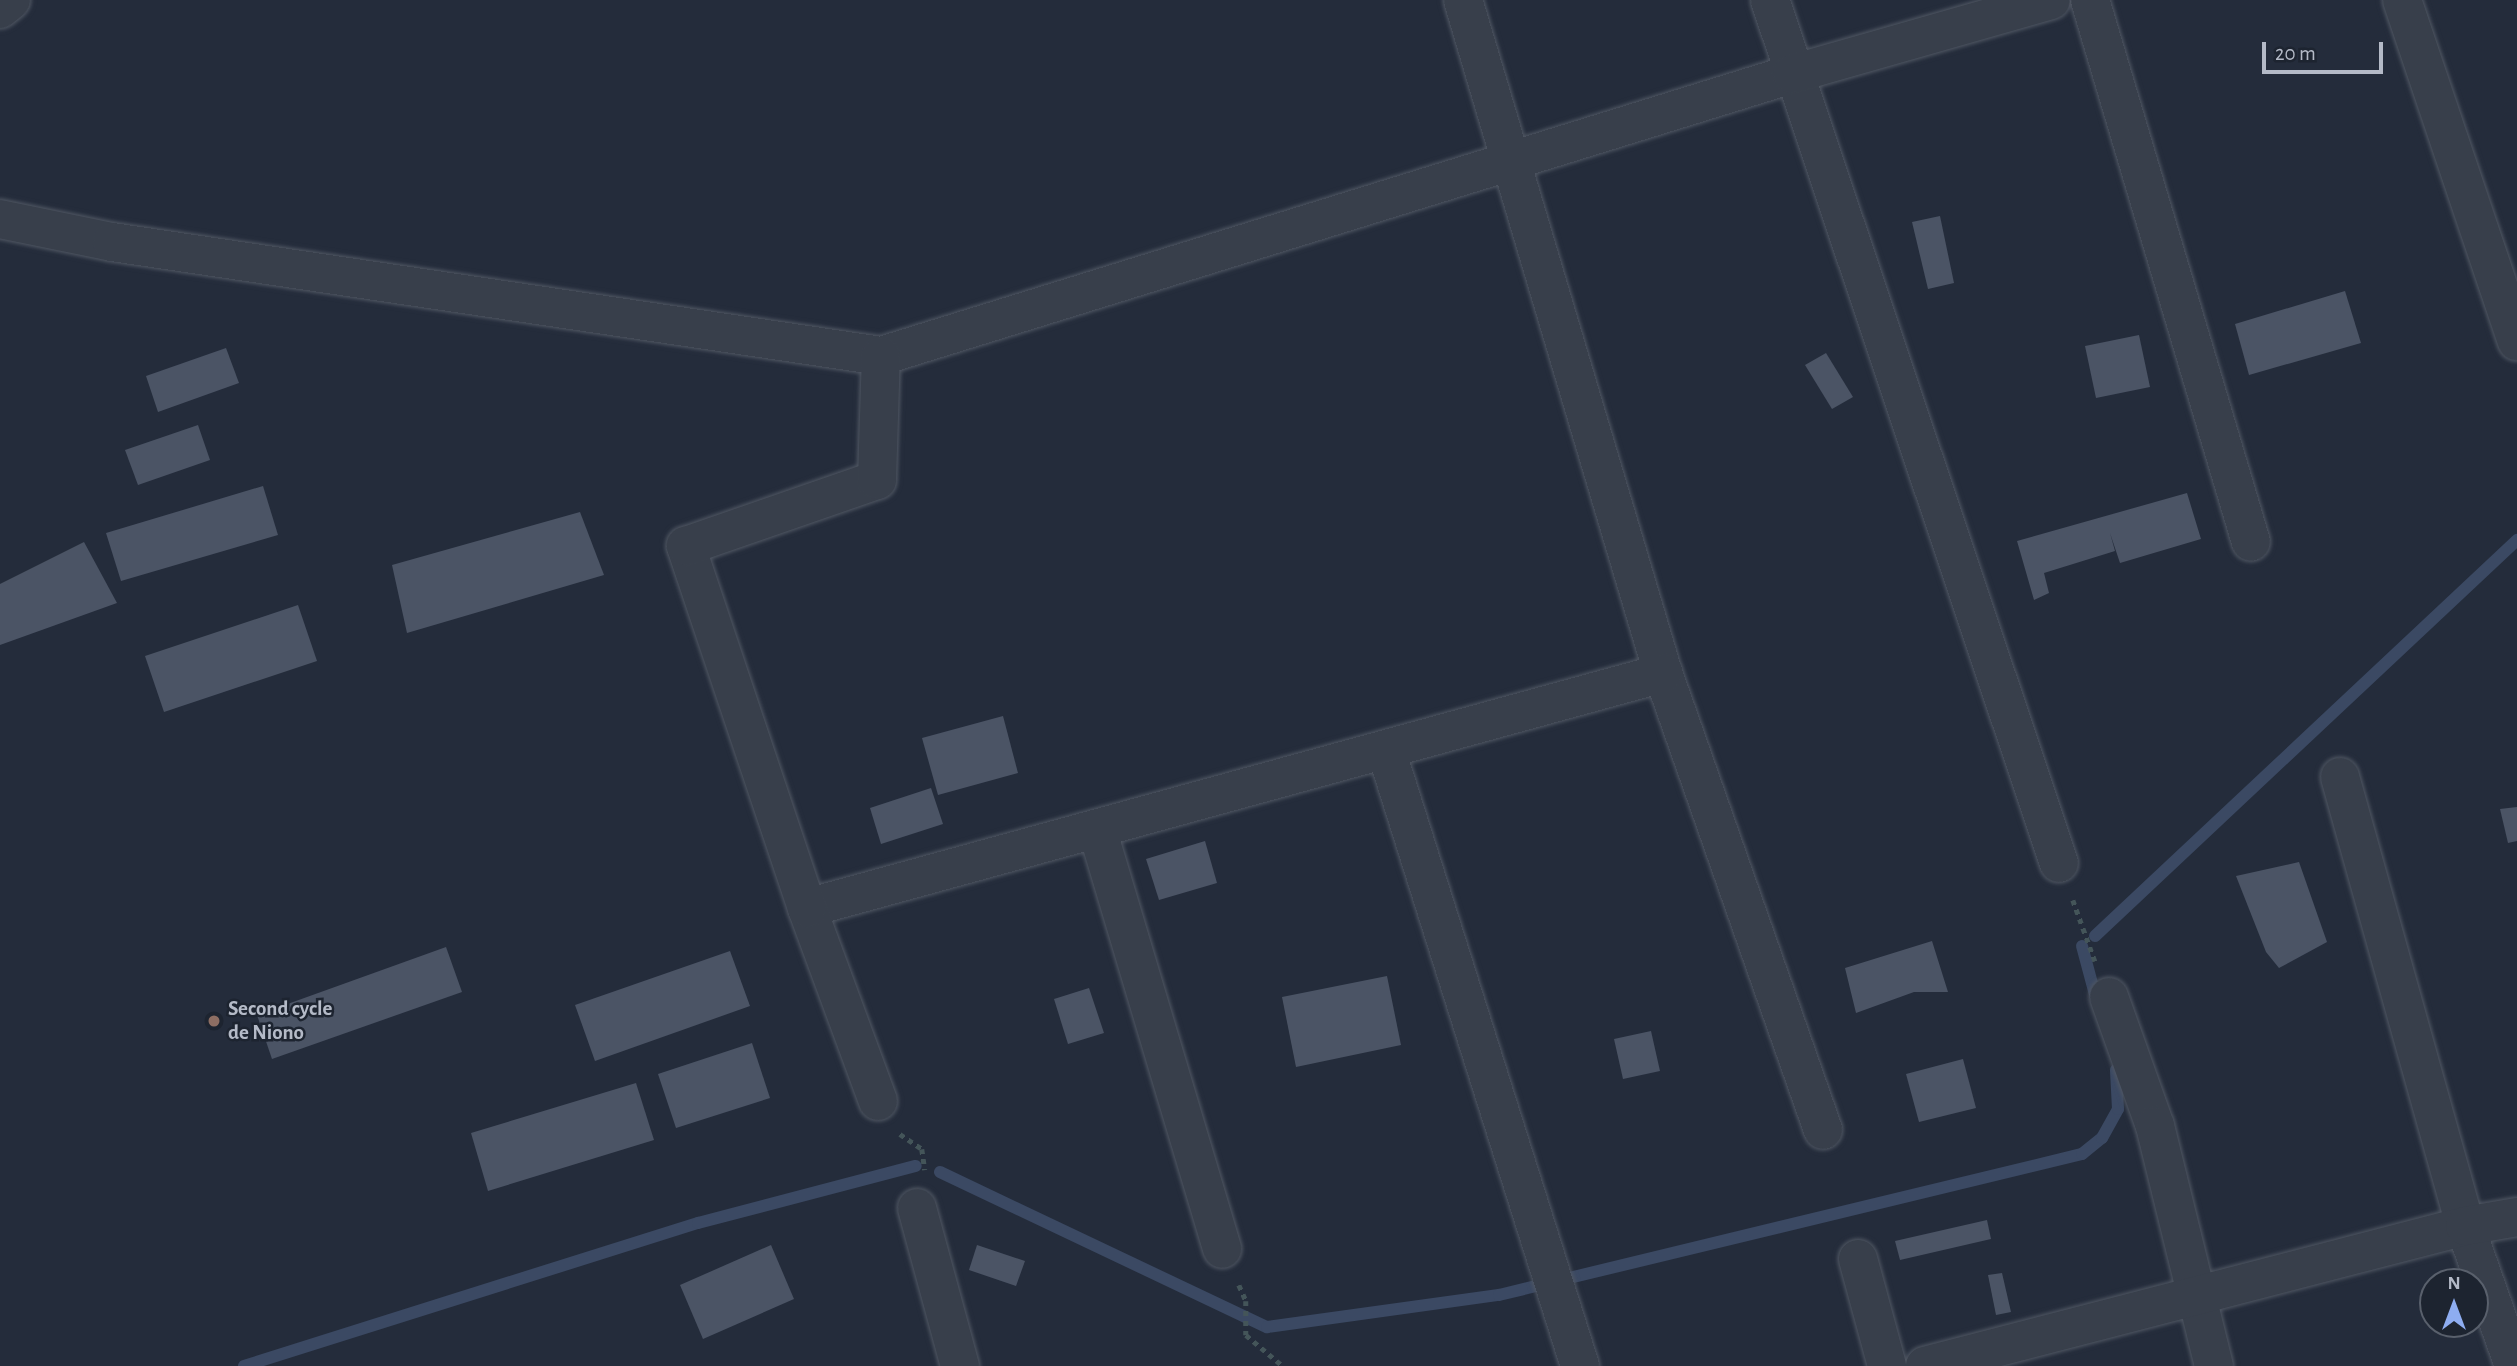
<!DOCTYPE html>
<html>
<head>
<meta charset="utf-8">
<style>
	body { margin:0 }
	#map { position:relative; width:2517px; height:1366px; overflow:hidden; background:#242c3b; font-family:"Alegreya Sans",sans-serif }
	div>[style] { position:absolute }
	.stream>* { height:12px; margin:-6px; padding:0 6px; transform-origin:6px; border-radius:6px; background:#3b4963 }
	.building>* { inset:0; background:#4b5465 }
	.path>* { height:4.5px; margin-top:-2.25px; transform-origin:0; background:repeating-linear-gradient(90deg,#445559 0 5px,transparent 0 10px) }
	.roads { filter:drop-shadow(0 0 2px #505763) drop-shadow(0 0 2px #505763) }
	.minor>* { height:38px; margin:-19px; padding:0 19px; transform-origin:19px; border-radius:19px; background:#383f4b }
	.dots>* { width:19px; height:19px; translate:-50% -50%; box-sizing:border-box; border:4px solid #1d2430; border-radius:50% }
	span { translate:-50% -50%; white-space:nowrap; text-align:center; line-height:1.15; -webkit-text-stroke:5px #1d2430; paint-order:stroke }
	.poi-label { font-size:21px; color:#b4bac7; font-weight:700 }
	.left { translate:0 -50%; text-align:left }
	.north { position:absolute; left:2419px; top:1268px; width:70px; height:70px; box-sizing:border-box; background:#1d2430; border:2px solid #59606c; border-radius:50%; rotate:0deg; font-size:19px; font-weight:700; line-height:28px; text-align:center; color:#b4bac7 }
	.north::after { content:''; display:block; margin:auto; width:24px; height:32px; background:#8eadf1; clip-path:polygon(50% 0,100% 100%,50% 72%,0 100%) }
	.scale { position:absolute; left:2262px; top:42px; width:121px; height:32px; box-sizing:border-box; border:4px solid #b4bac7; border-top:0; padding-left:9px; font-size:21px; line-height:24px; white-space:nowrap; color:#b4bac7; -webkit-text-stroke:5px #1d2430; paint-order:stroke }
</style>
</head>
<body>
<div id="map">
	<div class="stream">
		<div style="left:2095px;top:936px;width:579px;rotate:-43.18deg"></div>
		<div style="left:2082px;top:946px;width:58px;rotate:75deg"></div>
		<div style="left:940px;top:1172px;width:362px;rotate:25.4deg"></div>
		<div style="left:1267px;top:1327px;width:234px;rotate:-7.9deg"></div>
		<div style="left:1499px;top:1295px;width:600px;rotate:-13.6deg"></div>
		<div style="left:2082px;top:1154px;width:26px;rotate:-39deg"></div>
		<div style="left:2102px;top:1138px;width:33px;rotate:-61deg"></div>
		<div style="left:2118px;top:1109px;width:39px;rotate:-93deg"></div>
		<div style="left:244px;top:1366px;width:476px;rotate:-17.5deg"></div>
		<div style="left:698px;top:1223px;width:225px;rotate:-14.7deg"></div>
	</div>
	<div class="building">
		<div style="clip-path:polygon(1940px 216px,1954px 283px,1928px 289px,1912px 222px)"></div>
		<div style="clip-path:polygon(2345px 291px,2361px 343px,2249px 375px,2235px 324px)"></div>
		<div style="clip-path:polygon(2139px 335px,2150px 387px,2096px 398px,2085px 346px)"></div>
		<div style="clip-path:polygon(226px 348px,239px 383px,158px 412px,146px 376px)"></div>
		<div style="clip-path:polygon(1826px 353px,1853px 397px,1832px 409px,1805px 365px)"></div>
		<div style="clip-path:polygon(198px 425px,210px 460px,138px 485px,125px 450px)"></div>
		<div style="clip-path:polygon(263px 486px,278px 535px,121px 581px,106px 533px)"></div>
		<div style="clip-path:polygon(2187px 493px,2201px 539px,2120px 563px,2110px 533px,2115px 551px,2044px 573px,2049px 593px,2034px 600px,2017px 541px)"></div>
		<div style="clip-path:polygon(580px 512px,604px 575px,407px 633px,392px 565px)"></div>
		<div style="clip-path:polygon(84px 542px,117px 603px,0 645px,0 584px)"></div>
		<div style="clip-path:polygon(298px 605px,317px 661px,164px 712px,145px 656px)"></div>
		<div style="clip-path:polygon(1003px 716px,1018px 773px,938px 795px,922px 738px)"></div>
		<div style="clip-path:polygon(931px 788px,943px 824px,881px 844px,870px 808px)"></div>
		<div style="clip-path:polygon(2517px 807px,2517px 841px,2508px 843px,2500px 809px)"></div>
		<div style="clip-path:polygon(1205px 841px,1217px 883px,1159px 900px,1146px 859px)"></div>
		<div style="clip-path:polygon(2299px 862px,2327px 942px,2279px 968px,2266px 952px,2236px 876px)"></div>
		<div style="clip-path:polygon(1932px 941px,1948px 992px,1914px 992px,1856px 1013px,1845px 968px)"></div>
		<div style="clip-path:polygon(446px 947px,462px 992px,272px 1059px,257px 1015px)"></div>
		<div style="clip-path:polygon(730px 951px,750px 1006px,595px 1061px,575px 1005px)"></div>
		<div style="clip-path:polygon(1387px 976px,1401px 1045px,1296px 1067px,1282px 997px)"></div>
		<div style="clip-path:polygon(1089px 988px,1104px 1033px,1068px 1044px,1054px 999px)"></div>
		<div style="clip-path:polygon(1651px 1031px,1660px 1071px,1623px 1079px,1614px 1039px)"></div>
		<div style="clip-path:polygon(752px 1043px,770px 1098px,676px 1128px,658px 1074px)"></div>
		<div style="clip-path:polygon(1963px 1059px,1976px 1108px,1919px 1122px,1906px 1074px)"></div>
		<div style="clip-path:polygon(636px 1083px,654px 1140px,488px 1191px,471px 1133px)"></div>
		<div style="clip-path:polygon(1987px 1220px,1991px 1239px,1900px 1260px,1895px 1241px)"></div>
		<div style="clip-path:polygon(771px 1245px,794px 1299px,703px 1339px,680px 1285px)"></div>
		<div style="clip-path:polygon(977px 1245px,1025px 1261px,1016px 1286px,969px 1270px)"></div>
		<div style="clip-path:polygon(2002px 1273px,2011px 1312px,1996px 1315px,1988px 1275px)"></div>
	</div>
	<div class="path">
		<div style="left:2073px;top:900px;width:65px;rotate:70.2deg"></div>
		<div style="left:900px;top:1134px;width:27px;rotate:34deg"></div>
		<div style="left:922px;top:1149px;width:21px;rotate:82deg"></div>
		<div style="left:1239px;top:1285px;width:17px;rotate:66deg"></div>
		<div style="left:1246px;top:1301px;width:34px;rotate:90deg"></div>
		<div style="left:1246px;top:1335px;width:48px;rotate:40deg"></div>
	</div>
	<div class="roads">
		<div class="minor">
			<div style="left:1463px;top:0;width:702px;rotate:73.45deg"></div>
			<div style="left:1663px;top:673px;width:484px;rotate:70.7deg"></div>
			<div style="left:1770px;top:0;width:910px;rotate:71.49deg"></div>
			<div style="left:2090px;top:0;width:565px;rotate:73.46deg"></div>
			<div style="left:2402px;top:0;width:360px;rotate:71.4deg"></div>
			<div style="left:0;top:9px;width:14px;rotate:-39deg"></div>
			<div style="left:0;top:219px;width:114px;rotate:11.6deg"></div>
			<div style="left:112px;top:242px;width:777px;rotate:8.43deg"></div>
			<div style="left:881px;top:356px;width:954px;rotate:-17.2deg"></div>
			<div style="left:1792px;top:74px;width:269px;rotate:-15.9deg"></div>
			<div style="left:1386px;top:750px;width:646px;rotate:72.52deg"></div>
			<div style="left:2340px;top:777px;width:466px;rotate:74.4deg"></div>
			<div style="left:2465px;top:1226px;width:148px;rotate:70.7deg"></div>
			<div style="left:1097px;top:829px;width:438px;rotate:73.4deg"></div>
			<div style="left:807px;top:908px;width:888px;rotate:-15.35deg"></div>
			<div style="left:2109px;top:997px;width:137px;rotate:70.4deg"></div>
			<div style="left:2155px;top:1126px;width:247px;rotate:76.2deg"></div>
			<div style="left:878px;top:1101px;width:206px;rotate:-110.2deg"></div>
			<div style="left:807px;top:908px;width:382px;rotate:-108.5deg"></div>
			<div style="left:686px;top:546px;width:202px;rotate:-19.1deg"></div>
			<div style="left:877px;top:480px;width:124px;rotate:-88.2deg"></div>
			<div style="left:917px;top:1208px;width:164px;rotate:74.8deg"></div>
			<div style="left:1858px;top:1259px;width:111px;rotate:74.8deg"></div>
			<div style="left:1925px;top:1366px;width:558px;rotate:-14.53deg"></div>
			<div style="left:2465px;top:1226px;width:53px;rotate:-9.8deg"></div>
		</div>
	</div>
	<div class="dots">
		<div style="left:214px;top:1021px;background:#8d6e63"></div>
	</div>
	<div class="poi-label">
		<span class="left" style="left:228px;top:1021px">Second cycle<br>de Niono</span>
	</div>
	<div class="north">N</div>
	<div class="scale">20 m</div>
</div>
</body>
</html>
